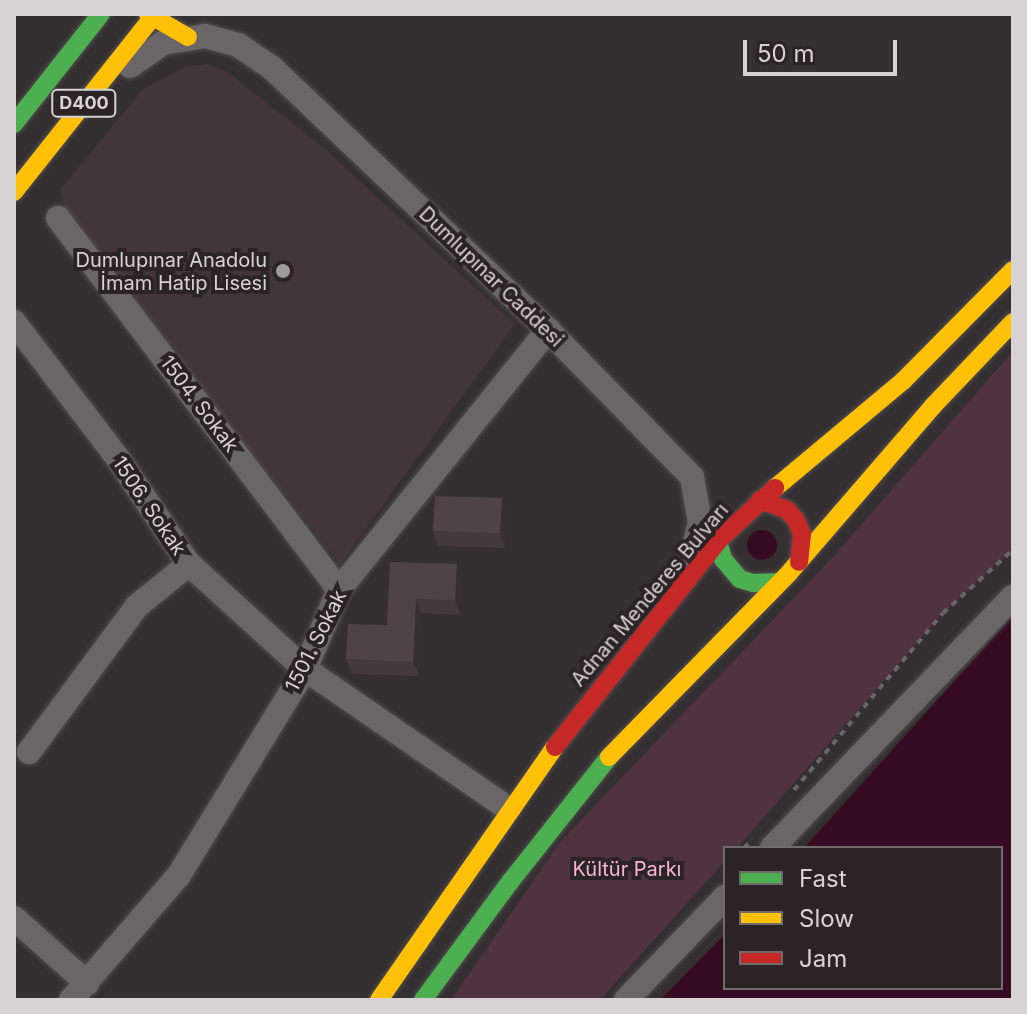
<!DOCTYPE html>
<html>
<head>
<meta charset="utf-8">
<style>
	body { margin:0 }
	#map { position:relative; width:1027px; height:1014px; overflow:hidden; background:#342f31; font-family:Inter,sans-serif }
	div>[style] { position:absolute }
	.built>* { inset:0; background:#42363b }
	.green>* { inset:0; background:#50333f }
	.water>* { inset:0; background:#360a21 }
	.round { border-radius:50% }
	.path>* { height:4px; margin-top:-2px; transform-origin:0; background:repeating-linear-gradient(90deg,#696567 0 6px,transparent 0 12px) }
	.roads { filter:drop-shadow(0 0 2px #504c4e) drop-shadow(0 0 2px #504c4e) }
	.street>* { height:24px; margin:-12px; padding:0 12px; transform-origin:12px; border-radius:12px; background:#6a6668 }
	.fast>* { height:18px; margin:-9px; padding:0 9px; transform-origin:9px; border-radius:9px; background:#4caf50 }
	.slow>* { height:18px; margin:-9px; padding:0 9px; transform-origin:9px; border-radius:9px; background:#ffc107 }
	.jam>* { height:18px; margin:-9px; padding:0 9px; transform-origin:9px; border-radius:9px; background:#c62828 }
	.wall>* { inset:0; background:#443a3e }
	.shaded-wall>* { inset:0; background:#372f32 }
	.building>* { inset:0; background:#4f4348 }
	.dots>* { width:22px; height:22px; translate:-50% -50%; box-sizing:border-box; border:4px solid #2b2427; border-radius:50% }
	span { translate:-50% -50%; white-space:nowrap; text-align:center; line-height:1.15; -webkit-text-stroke:8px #2b2427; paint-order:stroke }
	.shield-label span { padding:2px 6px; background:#2b2427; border:2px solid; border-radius:6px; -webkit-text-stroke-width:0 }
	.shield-label { font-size:18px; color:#d7d2d4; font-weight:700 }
	.poi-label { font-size:20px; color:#d7d2d4 }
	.right { translate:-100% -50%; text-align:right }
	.street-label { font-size:20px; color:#d7d2d4 }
	.park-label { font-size:20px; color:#f9b3ce }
	.frame { position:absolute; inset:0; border:16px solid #d7d2d4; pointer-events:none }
	.legend { position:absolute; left:723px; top:846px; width:280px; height:144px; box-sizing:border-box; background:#2b2427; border:2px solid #706a6c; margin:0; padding:10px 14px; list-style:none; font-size:24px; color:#d7d2d4 }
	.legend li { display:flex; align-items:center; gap:16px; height:40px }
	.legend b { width:40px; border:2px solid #706a6c }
	.scale { position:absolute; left:743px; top:40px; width:154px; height:36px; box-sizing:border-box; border:4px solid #d7d2d4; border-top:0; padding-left:10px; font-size:24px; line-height:28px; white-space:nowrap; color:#d7d2d4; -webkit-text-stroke:6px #2b2427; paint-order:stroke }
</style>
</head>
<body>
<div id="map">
	<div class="built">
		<div style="clip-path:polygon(207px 64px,229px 73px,325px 149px,515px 324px,340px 564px,66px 218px,60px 190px,143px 89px,187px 66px)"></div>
	</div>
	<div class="green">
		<div style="clip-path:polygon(1013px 351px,1013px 549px,943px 613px,737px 848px,725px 848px,725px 861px,600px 1000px,451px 1000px,560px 842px,833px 557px)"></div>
	</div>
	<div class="water">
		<div class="round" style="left:747px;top:530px;width:30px;height:30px"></div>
		<div style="clip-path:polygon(1013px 616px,1013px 1000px,660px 1000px,725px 934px,725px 988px,1001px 988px,1001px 848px,804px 848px)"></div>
	</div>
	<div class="path">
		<div style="left:794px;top:790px;width:231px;rotate:-49.9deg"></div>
		<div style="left:943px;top:613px;width:94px;rotate:-42deg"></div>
		<div style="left:744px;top:848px;width:12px;rotate:-48deg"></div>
	</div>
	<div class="roads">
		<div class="street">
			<div style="left:130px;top:66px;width:40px;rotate:-34.9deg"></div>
			<div style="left:163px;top:43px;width:43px;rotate:-9.5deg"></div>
			<div style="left:205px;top:36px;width:34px;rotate:15deg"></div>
			<div style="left:238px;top:45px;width:40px;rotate:34deg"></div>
			<div style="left:271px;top:67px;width:382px;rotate:43.5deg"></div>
			<div style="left:548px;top:330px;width:206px;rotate:45.6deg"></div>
			<div style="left:692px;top:477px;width:47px;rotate:80.1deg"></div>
			<div style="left:700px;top:523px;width:44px;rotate:104.3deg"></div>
			<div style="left:58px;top:218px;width:466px;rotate:52.9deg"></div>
			<div style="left:14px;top:322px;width:173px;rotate:52.7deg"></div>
			<div style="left:119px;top:460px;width:125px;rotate:56.1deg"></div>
			<div style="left:189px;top:564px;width:156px;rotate:42.2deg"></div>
			<div style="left:305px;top:669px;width:247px;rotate:34.5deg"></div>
			<div style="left:29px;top:752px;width:182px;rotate:-53.5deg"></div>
			<div style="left:137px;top:606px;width:67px;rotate:-38.9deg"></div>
			<div style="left:772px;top:848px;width:348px;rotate:-46.2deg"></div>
			<div style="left:14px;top:918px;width:98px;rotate:41.7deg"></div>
			<div style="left:71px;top:1000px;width:165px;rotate:-49.2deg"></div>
			<div style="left:179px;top:875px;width:241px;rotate:-58.5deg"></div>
			<div style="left:305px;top:669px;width:86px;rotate:-66.7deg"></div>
			<div style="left:339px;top:590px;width:334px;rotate:-51.2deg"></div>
			<div style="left:626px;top:1000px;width:143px;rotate:-46.1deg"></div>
		</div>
		<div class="fast">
			<div style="left:14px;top:124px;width:140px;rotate:-51.7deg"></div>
			<div style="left:718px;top:541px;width:19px;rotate:74deg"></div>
			<div style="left:723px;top:559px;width:26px;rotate:50deg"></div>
			<div style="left:740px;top:579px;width:14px;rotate:17deg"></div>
			<div style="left:753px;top:583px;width:26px;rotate:-2deg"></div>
			<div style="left:423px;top:1000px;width:147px;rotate:-53.6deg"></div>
			<div style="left:510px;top:882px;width:159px;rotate:-51.6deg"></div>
		</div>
		<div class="slow">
			<div style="left:148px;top:14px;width:46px;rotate:29.9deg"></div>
			<div style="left:14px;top:192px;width:227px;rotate:-51.6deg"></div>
			<div style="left:775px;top:488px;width:167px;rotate:-39.9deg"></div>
			<div style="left:903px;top:381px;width:156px;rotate:-45.3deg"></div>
			<div style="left:609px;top:757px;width:257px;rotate:-45.6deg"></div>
			<div style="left:789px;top:573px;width:221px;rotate:-49.2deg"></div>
			<div style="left:933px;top:406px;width:116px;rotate:-46.4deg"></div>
			<div style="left:379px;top:1000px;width:308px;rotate:-55.2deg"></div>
		</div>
		<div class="jam">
			<div style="left:760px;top:500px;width:29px;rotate:20deg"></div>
			<div style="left:787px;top:510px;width:13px;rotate:48deg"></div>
			<div style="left:796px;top:520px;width:15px;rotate:67deg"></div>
			<div style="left:802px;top:534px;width:28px;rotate:96deg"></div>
			<div style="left:555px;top:747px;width:263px;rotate:-51.6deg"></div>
			<div style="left:718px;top:541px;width:78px;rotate:-42.9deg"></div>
		</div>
	</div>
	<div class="wall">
		<div style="clip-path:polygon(502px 498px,507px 513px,505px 548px,438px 546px,433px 531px)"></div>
		<div style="clip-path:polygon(390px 562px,462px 579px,461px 615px,421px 613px,419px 676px,352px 674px,346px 659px,387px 625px)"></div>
	</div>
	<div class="shaded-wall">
		<div style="clip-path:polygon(502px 498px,507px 513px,505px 548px,500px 533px)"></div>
		<div style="clip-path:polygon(457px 564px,462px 579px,461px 615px,455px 600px)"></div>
		<div style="clip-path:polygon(416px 599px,421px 613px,419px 676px,413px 662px)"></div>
	</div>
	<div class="building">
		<div style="clip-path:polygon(435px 496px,502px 498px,500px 533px,433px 531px)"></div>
		<div style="clip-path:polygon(390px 562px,457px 564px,455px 600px,416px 599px,413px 662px,346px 659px,348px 624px,387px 625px)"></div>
	</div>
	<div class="dots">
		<div style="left:283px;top:271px;background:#9e999b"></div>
	</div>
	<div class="shield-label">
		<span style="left:84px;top:103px">D400</span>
	</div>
	<div class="poi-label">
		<span class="right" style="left:267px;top:272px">Dumlupınar Anadolu<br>İmam Hatip Lisesi</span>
	</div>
	<div class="street-label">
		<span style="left:491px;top:277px;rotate:44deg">Dumlupınar Caddesi</span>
		<span style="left:199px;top:404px;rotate:53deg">1504. Sokak</span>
		<span style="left:149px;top:506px;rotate:56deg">1506. Sokak</span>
		<span style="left:650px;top:595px;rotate:-50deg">Adnan Menderes Bulvarı</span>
		<span style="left:316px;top:641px;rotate:-63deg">1501. Sokak</span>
	</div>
	<div class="park-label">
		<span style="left:627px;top:869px">Kültür Parkı</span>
	</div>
	<div class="frame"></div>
	<ul class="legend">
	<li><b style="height:10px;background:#4caf50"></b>Fast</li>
	<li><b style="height:10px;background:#ffc107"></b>Slow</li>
	<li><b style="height:10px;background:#c62828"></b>Jam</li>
	</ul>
	<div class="scale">50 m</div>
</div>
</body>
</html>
